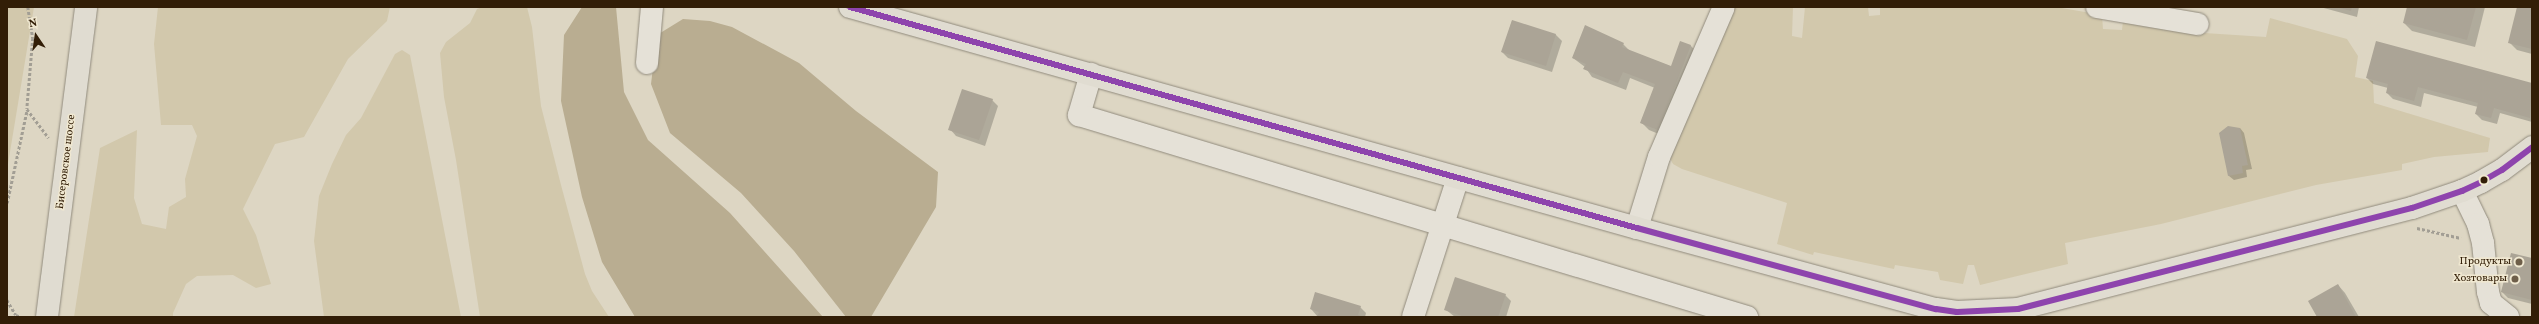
<!DOCTYPE html>
<html>
<head>
<meta charset="utf-8">
<style>
	body { margin:0 }
	#map { position:relative; width:2539px; height:324px; overflow:hidden; background:#ddd6c3; font-family:Vollkorn,serif }
	div>[style] { position:absolute }
	.green>* { inset:0; background:#d2c8ac }
	.water>* { inset:0; background:#b9ad91 }
	.shadow>* { inset:0; background:#0003 }
	.building>* { inset:0; background:#aba496 }
	.path>* { height:2.5px; margin-top:-1.25px; transform-origin:0; background:repeating-linear-gradient(90deg,#a29e94 0 3px,transparent 0 5px) }
	.roads { filter:drop-shadow(0 0 1px #908a7c) drop-shadow(0 0 1px #908a7c) }
	.minor>* { height:22px; margin:-11px; padding:0 11px; transform-origin:11px; border-radius:11px; background:#e5e1d7 }
	.major>* { height:22px; margin:-11px; padding:0 11px; transform-origin:11px; border-radius:11px; background:#e0dcd1 }
	.bus-1>* { height:6px; margin:-3px; padding:0 3px; transform-origin:3px; border-radius:3px; background:#8e44ad }
	.dots>* { width:11px; height:11px; translate:-50% -50%; box-sizing:border-box; border:2px solid #f0e8d1; border-radius:50% }
	span { translate:-50% -50%; white-space:nowrap; text-align:center; line-height:1.15; -webkit-text-stroke:3px #f0e8d1; paint-order:stroke }
	.street-label { font-size:11px; color:#321e07 }
	.poi-label { font-size:11px; color:#321e07 }
	.right { translate:-100% -50%; text-align:right }
	.frame { position:absolute; inset:0; border:8px solid #321e07; pointer-events:none }
	.north { position:absolute; left:16px; top:16px; width:40px; height:40px; -webkit-text-stroke:3px #f0e8d1; paint-order:stroke; rotate:347deg; font-size:11px; font-weight:700; line-height:16px; text-align:center; color:#321e07 }
	.north::after { content:''; display:block; margin:auto; width:14px; height:18px; background:#321e07; clip-path:polygon(50% 0,100% 100%,50% 72%,0 100%) }
</style>
</head>
<body>
<div id="map">
	<div class="green">
		<div style="clip-path:polygon(7px 7px,34px 7px,7px 170px)"></div>
		<div style="clip-path:polygon(158px 7px,390px 7px,387px 21px,348px 59px,304px 137px,275px 144px,243px 209px,256px 235px,271px 284px,256px 288px,233px 275px,197px 276px,186px 284px,173px 313px,173px 317px,74px 317px,100px 148px,137px 130px,134px 198px,142px 224px,166px 229px,169px 207px,186px 197px,185px 179px,197px 136px,192px 125px,161px 125px,154px 44px)"></div>
		<div style="clip-path:polygon(482px 7px,527px 7px,532px 27px,541px 106px,561px 185px,585px 274px,592px 291px,609px 317px,480px 317px,456px 160px,444px 97px,440px 53px,446px 42px,470px 23px,477px 9px)"></div>
		<div style="clip-path:polygon(1732px 7px,1793px 7px,1792px 36px,1802px 38px,1805px 7px,1868px 7px,1869px 16px,1880px 15px,1880px 7px,2056px 7px,2102px 15px,2103px 29px,2122px 30px,2123px 21px,2189px 32px,2266px 37px,2270px 18px,2347px 39px,2358px 56px,2355px 77px,2373px 81px,2374px 103px,2490px 138px,2488px 152px,2434px 157px,2402px 164px,2402px 170px,2316px 185px,2161px 224px,2065px 243px,2068px 264px,1980px 285px,1974px 265px,1968px 265px,1963px 284px,1940px 280px,1938px 272px,1895px 265px,1894px 269px,1814px 252px,1813px 255px,1777px 244px,1787px 203px,1682px 169px,1673px 164px,1670px 158px)"></div>
		<div style="clip-path:polygon(402px 50px,410px 55px,461px 317px,324px 317px,314px 241px,319px 196px,332px 164px,346px 135px,361px 118px,395px 54px)"></div>
	</div>
	<div class="water">
		<div style="clip-path:polygon(582px 7px,616px 7px,624px 92px,648px 140px,730px 213px,823px 317px,635px 317px,602px 262px,582px 197px,561px 101px,564px 35px)"></div>
		<div style="clip-path:polygon(683px 19px,710px 21px,732px 27px,799px 63px,856px 111px,938px 172px,936px 207px,871px 317px,846px 317px,794px 251px,741px 193px,670px 133px,651px 84px,657px 35px)"></div>
	</div>
	<div class="shadow">
		<div style="clip-path:polygon(2320px 7px,2359px 7px,2357px 17px)"></div>
		<div style="clip-path:polygon(2409px 7px,2485px 7px,2475px 47px,2412px 31px,2404px 23px)"></div>
		<div style="clip-path:polygon(2519px 7px,2532px 7px,2532px 54px,2517px 50px,2509px 42px)"></div>
		<div style="clip-path:polygon(1512px 21px,1556px 35px,1562px 41px,1552px 72px,1508px 58px,1502px 52px)"></div>
		<div style="clip-path:polygon(2377px 42px,2532px 84px,2532px 122px,2500px 113px,2497px 124px,2482px 120px,2476px 114px,2478px 107px,2424px 93px,2421px 107px,2393px 99px,2387px 93px,2388px 88px,2373px 84px,2367px 78px)"></div>
		<div style="clip-path:polygon(1681px 43px,1691px 46px,1698px 54px,1666px 137px,1649px 130px,1641px 122px,1655px 88px,1630px 78px,1626px 90px,1592px 77px,1585px 67px,1573px 58px,1623px 44px,1630px 51px,1672px 67px)"></div>
		<div style="clip-path:polygon(992px 100px,998px 106px,985px 146px,956px 136px,950px 129px)"></div>
		<div style="clip-path:polygon(2240px 128px,2244px 133px,2252px 169px,2246px 170px,2247px 177px,2234px 180px,2229px 176px,2220px 134px)"></div>
		<div style="clip-path:polygon(2532px 259px,2532px 304px,2508px 298px,2502px 292px)"></div>
		<div style="clip-path:polygon(2338px 285px,2345px 293px,2359px 317px,2318px 317px)"></div>
		<div style="clip-path:polygon(1505px 295px,1511px 301px,1506px 317px,1455px 317px,1445px 309px)"></div>
		<div style="clip-path:polygon(1360px 307px,1366px 313px,1365px 317px,1318px 317px,1311px 309px)"></div>
	</div>
	<div class="building">
		<div style="clip-path:polygon(2336px 7px,2352px 7px,2351px 11px)"></div>
		<div style="clip-path:polygon(2407px 7px,2476px 7px,2467px 40px,2403px 23px)"></div>
		<div style="clip-path:polygon(2517px 7px,2532px 7px,2532px 49px,2508px 43px)"></div>
		<div style="clip-path:polygon(1512px 20px,1556px 34px,1546px 66px,1501px 52px)"></div>
		<div style="clip-path:polygon(1585px 25px,1624px 43px,1622px 47px,1671px 66px,1680px 41px,1691px 45px,1658px 130px,1640px 123px,1655px 84px,1623px 72px,1618px 83px,1583px 69px,1586px 64px,1572px 58px)"></div>
		<div style="clip-path:polygon(2376px 41px,2532px 83px,2530px 118px,2494px 108px,2491px 118px,2475px 114px,2478px 103px,2418px 87px,2414px 101px,2386px 93px,2388px 84px,2366px 78px)"></div>
		<div style="clip-path:polygon(962px 89px,993px 99px,979px 140px,948px 130px)"></div>
		<div style="clip-path:polygon(2228px 126px,2240px 128px,2248px 165px,2242px 166px,2243px 173px,2228px 176px,2219px 133px)"></div>
		<div style="clip-path:polygon(2511px 253px,2532px 258px,2532px 300px,2501px 292px)"></div>
		<div style="clip-path:polygon(1455px 277px,1506px 294px,1498px 317px,1465px 317px,1444px 310px)"></div>
		<div style="clip-path:polygon(2338px 284px,2356px 317px,2317px 317px,2308px 301px)"></div>
		<div style="clip-path:polygon(1315px 292px,1361px 306px,1358px 315px,1364px 317px,1317px 317px,1319px 312px,1310px 309px)"></div>
	</div>
	<div class="path">
		<div style="left:28px;top:7px;width:31px;rotate:81deg"></div>
		<div style="left:33px;top:38px;width:71px;rotate:94.8deg"></div>
		<div style="left:27px;top:109px;width:36px;rotate:53deg"></div>
		<div style="left:7px;top:203px;width:95px;rotate:-77.9deg"></div>
		<div style="left:2417px;top:228px;width:45px;rotate:12.8deg"></div>
		<div style="left:7px;top:300px;width:17px;rotate:59deg"></div>
		<div style="left:16px;top:315px;width:5px;rotate:22deg"></div>
	</div>
	<div class="roads">
		<div class="minor">
			<div style="left:2097px;top:7px;width:102px;rotate:9.6deg"></div>
			<div style="left:647px;top:63px;width:56px;rotate:-84.9deg"></div>
			<div style="left:1091px;top:74px;width:43px;rotate:106.3deg"></div>
			<div style="left:1079px;top:115px;width:698px;rotate:16.83deg"></div>
			<div style="left:2462px;top:191px;width:37px;rotate:64deg"></div>
			<div style="left:2478px;top:224px;width:20px;rotate:75deg"></div>
			<div style="left:2483px;top:243px;width:49px;rotate:84.2deg"></div>
			<div style="left:2488px;top:292px;width:11px;rotate:75deg"></div>
			<div style="left:2491px;top:303px;width:22px;rotate:39deg"></div>
			<div style="left:1637px;top:228px;width:74px;rotate:-72.8deg"></div>
			<div style="left:1659px;top:157px;width:163px;rotate:-66.6deg"></div>
			<div style="left:1413px;top:317px;width:146px;rotate:-72.1deg"></div>
		</div>
		<div class="major">
			<div style="left:850px;top:7px;width:817px;rotate:15.69deg"></div>
			<div style="left:1637px;top:228px;width:310px;rotate:15.2deg"></div>
			<div style="left:1936px;top:309px;width:21px;rotate:8deg"></div>
			<div style="left:1957px;top:312px;width:61px;rotate:-2.8deg"></div>
			<div style="left:2018px;top:309px;width:407px;rotate:-14.4deg"></div>
			<div style="left:2412px;top:208px;width:53px;rotate:-18.8deg"></div>
			<div style="left:2462px;top:191px;width:21px;rotate:-25deg"></div>
			<div style="left:2481px;top:182px;width:24px;rotate:-30deg"></div>
			<div style="left:2502px;top:170px;width:38px;rotate:-37deg"></div>
			<div style="left:47px;top:317px;width:312px;rotate:-82.8deg"></div>
		</div>
	</div>
	<div class="bus-1">
		<div style="left:850px;top:7px;width:817px;rotate:15.69deg"></div>
		<div style="left:1637px;top:228px;width:310px;rotate:15.2deg"></div>
		<div style="left:1936px;top:309px;width:21px;rotate:8deg"></div>
		<div style="left:1957px;top:312px;width:61px;rotate:-2.8deg"></div>
		<div style="left:2018px;top:309px;width:407px;rotate:-14.4deg"></div>
		<div style="left:2412px;top:208px;width:53px;rotate:-18.8deg"></div>
		<div style="left:2462px;top:191px;width:21px;rotate:-25deg"></div>
		<div style="left:2481px;top:182px;width:24px;rotate:-30deg"></div>
		<div style="left:2502px;top:170px;width:38px;rotate:-37deg"></div>
	</div>
	<div class="dots">
		<div style="left:2484px;top:180px;background:#321e07"></div>
		<div style="left:2519px;top:262px;background:#6e5e49"></div>
		<div style="left:2515px;top:279px;background:#6e5e49"></div>
	</div>
	<div class="street-label">
		<span style="left:67px;top:162px;rotate:-83deg">Бисеровское шоссе</span>
	</div>
	<div class="poi-label">
		<span class="right" style="left:2511px;top:262px">Продукты</span>
		<span class="right" style="left:2507px;top:279px">Хозтовары</span>
	</div>
	<div class="frame"></div>
	<div class="north">N</div>
</div>
</body>
</html>
